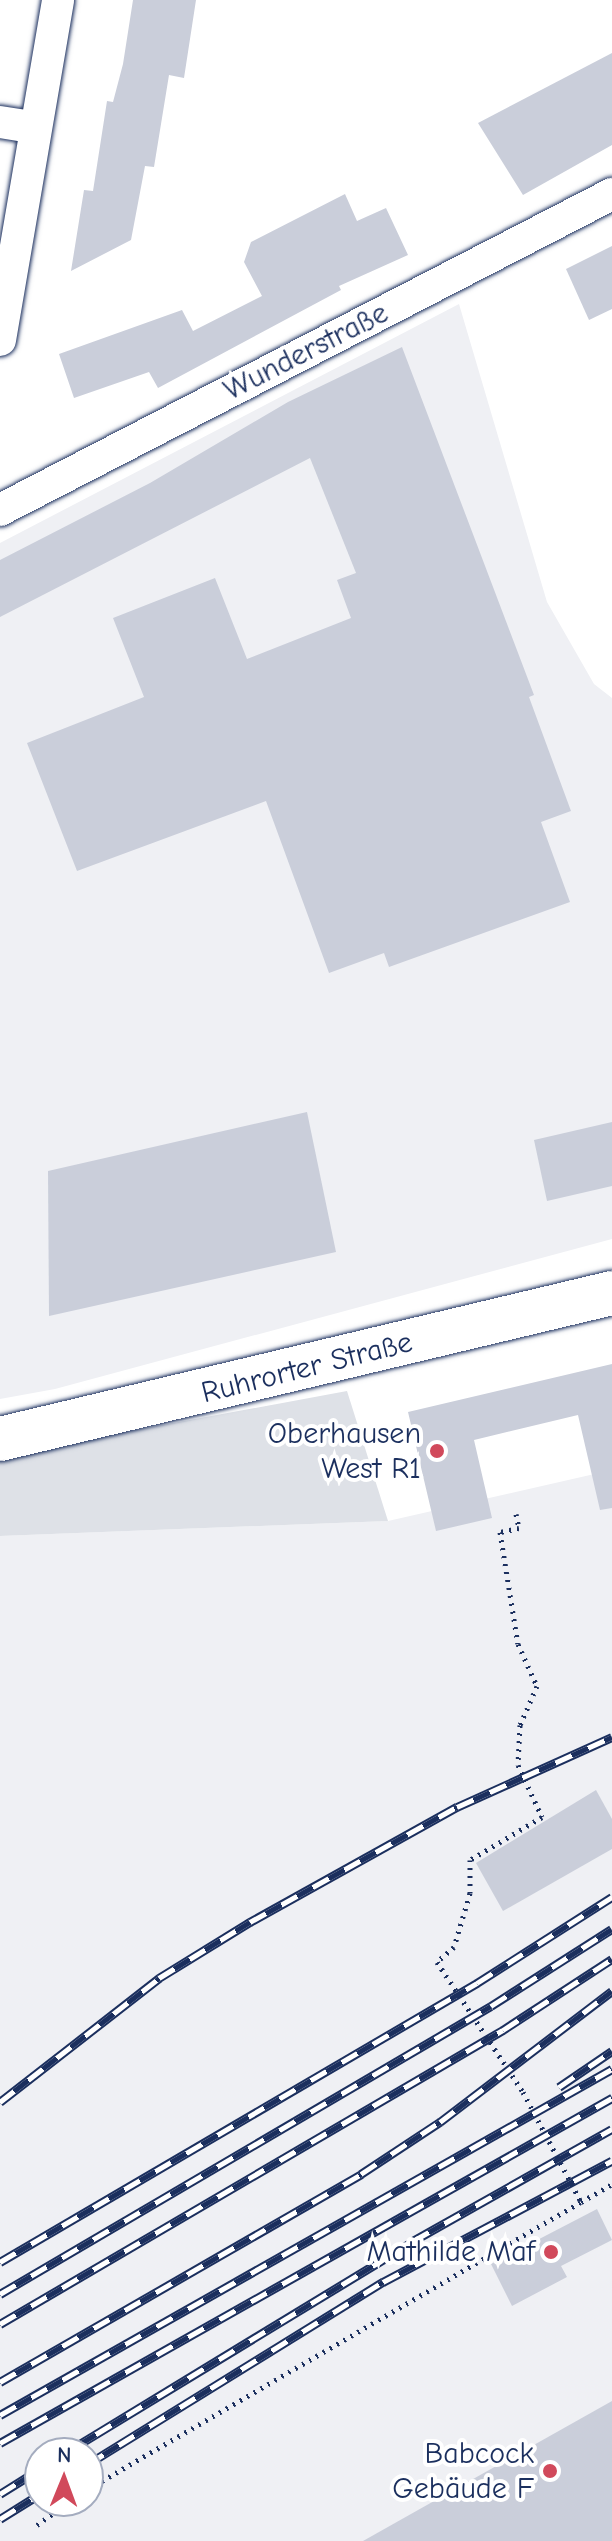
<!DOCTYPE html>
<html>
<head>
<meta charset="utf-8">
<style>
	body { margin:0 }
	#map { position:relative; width:612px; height:2541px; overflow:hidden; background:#fff; font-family:"Comic Neue",sans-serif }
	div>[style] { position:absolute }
	.built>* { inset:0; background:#eff0f4 }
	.green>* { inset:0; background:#dee1e7 }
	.building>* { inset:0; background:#caceda }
	.path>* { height:5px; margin-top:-2.5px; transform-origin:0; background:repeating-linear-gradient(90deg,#1b2f5e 0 2px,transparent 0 8px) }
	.roads { filter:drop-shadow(0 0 2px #1b2f5e) drop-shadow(0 0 2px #1b2f5e) }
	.minor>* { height:32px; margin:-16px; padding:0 16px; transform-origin:16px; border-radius:16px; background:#fff }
	.secondary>* { height:44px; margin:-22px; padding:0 22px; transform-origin:22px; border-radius:22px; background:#fff }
	.rail>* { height:9px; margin-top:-4.5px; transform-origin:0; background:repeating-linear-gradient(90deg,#fff 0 18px,#1b2f5e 0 36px); box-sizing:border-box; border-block:2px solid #1b2f5e }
	.dots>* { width:22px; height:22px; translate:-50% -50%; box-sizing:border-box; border:4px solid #fff; border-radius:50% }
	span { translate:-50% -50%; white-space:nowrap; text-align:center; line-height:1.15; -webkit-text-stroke:8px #fff; paint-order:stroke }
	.street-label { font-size:30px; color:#1b2f5e }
	.poi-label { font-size:30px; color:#1b2f5e }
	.right { translate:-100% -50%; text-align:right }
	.north { position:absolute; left:24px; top:2437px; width:80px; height:80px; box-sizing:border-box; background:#fff; border:2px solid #a4acbf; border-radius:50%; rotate:1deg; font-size:22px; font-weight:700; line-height:32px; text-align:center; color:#1b2f5e }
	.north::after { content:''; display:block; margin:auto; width:28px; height:36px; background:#d1495b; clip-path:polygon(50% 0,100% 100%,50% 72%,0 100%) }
</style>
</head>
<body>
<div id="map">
	<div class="built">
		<div style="clip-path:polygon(459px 304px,547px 602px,594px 684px,612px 698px,612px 1239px,55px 1389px,0 1399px,0 543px)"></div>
		<div style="clip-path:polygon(evenodd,612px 1470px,612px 2541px,0 2541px,0 1536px,388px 1521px,612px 1470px,40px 2453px,88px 2453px,88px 2501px,40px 2501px,40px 2453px)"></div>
	</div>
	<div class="green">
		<div style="clip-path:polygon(347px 1391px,388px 1521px,0 1536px,0 1455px)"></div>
	</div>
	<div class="building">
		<div style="clip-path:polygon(133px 0,196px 0,184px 78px,169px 75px,154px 167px,145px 166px,131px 240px,71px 271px,84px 190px,93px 191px,107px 101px,113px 102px,123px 64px)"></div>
		<div style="clip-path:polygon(612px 53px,612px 145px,523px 195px,478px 123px)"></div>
		<div style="clip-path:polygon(345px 194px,357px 221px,386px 208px,408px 255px,339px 286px,341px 290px,158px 388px,149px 372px,74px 398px,59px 354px,182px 310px,193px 331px,262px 296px,244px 262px,251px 242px)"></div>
		<div style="clip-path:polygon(612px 246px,612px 309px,589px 320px,566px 269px)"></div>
		<div style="clip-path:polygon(402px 347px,534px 695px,529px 697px,571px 811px,541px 822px,570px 902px,389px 967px,384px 953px,329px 973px,266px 801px,77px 871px,27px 743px,144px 697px,113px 618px,215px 578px,247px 659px,351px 618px,337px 580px,356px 573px,310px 458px,0 617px,0 560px,150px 483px,288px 402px)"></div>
		<div style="clip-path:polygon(307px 1112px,336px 1252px,49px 1316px,48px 1171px)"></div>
		<div style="clip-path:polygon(612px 1122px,612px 1186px,547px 1201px,534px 1140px)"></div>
		<div style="clip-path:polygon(612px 1364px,612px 1508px,600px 1510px,578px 1415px,474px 1440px,492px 1518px,436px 1531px,408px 1412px)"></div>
		<div style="clip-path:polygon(596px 1790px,612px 1819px,612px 1849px,503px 1911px,476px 1863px)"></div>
		<div style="clip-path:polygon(597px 2209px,612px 2240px,561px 2266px,567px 2277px,512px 2306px,491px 2264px)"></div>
		<div style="clip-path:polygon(612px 2401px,612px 2541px,363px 2541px)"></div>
	</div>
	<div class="path">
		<div style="left:516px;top:1514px;width:14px;rotate:78deg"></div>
		<div style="left:519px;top:1528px;width:19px;rotate:168deg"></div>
		<div style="left:500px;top:1532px;width:113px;rotate:80.9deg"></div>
		<div style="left:518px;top:1644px;width:46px;rotate:65.7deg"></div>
		<div style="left:537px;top:1686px;width:43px;rotate:113.6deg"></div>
		<div style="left:520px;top:1725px;width:40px;rotate:92.9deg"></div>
		<div style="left:518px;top:1765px;width:57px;rotate:65.2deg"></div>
		<div style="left:542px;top:1817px;width:84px;rotate:149.2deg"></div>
		<div style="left:470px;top:1860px;width:33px;rotate:90deg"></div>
		<div style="left:470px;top:1893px;width:56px;rotate:106.5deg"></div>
		<div style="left:454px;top:1947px;width:23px;rotate:139deg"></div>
		<div style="left:437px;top:1962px;width:156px;rotate:56.5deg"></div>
		<div style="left:523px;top:2092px;width:124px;rotate:62.2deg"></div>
		<div style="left:581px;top:2202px;width:36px;rotate:-30deg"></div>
		<div style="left:88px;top:2489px;width:570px;rotate:-30.21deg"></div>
		<div style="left:37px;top:2525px;width:41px;rotate:-36deg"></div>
	</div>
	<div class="roads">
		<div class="minor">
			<div style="left:0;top:122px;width:36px;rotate:9deg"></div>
			<div style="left:0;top:340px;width:345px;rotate:-80.3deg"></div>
			<div style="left:0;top:510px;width:689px;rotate:-27.31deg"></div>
		</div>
		<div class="secondary">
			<div style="left:0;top:1439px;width:629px;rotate:-13.42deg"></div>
		</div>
	</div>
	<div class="rail">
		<div style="left:559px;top:2087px;width:64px;rotate:-34.2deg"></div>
		<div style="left:0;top:2102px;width:202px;rotate:-37.9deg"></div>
		<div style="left:159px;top:1978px;width:107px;rotate:-31.6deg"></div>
		<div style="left:250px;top:1922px;width:237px;rotate:-29.1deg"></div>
		<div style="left:457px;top:1807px;width:170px;rotate:-24.3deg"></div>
		<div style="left:0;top:2262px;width:553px;rotate:-30.32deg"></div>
		<div style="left:477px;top:1983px;width:160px;rotate:-32.5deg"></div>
		<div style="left:0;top:2294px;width:569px;rotate:-30.39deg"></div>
		<div style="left:491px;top:2006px;width:143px;rotate:-32.5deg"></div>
		<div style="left:0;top:2324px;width:583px;rotate:-30.31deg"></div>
		<div style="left:503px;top:2030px;width:130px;rotate:-33.1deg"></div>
		<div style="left:0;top:2382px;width:417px;rotate:-29.9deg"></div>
		<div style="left:361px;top:2174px;width:95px;rotate:-33.4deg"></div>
		<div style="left:440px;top:2122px;width:216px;rotate:-37.3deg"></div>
		<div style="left:0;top:2415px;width:703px;rotate:-29.48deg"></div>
		<div style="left:0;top:2443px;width:703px;rotate:-29.41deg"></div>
		<div style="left:65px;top:2453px;width:407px;rotate:-31.3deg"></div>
		<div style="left:413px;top:2241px;width:228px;rotate:-29.4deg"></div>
		<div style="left:88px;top:2464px;width:347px;rotate:-31.7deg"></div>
		<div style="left:383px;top:2282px;width:259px;rotate:-27.9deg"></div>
		<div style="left:0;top:2494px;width:47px;rotate:-32deg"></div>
		<div style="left:0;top:2519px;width:47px;rotate:-32deg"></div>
	</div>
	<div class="dots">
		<div style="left:437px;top:1451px;background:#d1495b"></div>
		<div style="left:551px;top:2252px;background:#d1495b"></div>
		<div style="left:550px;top:2471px;background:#d1495b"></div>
	</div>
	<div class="street-label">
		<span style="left:306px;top:352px;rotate:-27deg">Wunderstraße</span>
		<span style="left:307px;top:1368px;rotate:-14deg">Ruhrorter Straße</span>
	</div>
	<div class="poi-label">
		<span class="right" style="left:421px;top:1451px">Oberhausen<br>West R1</span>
		<span class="right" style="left:535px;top:2252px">Mathilde Maf</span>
		<span class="right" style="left:534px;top:2471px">Babcock<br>Gebäude F</span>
	</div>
	<div class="north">N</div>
</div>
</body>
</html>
